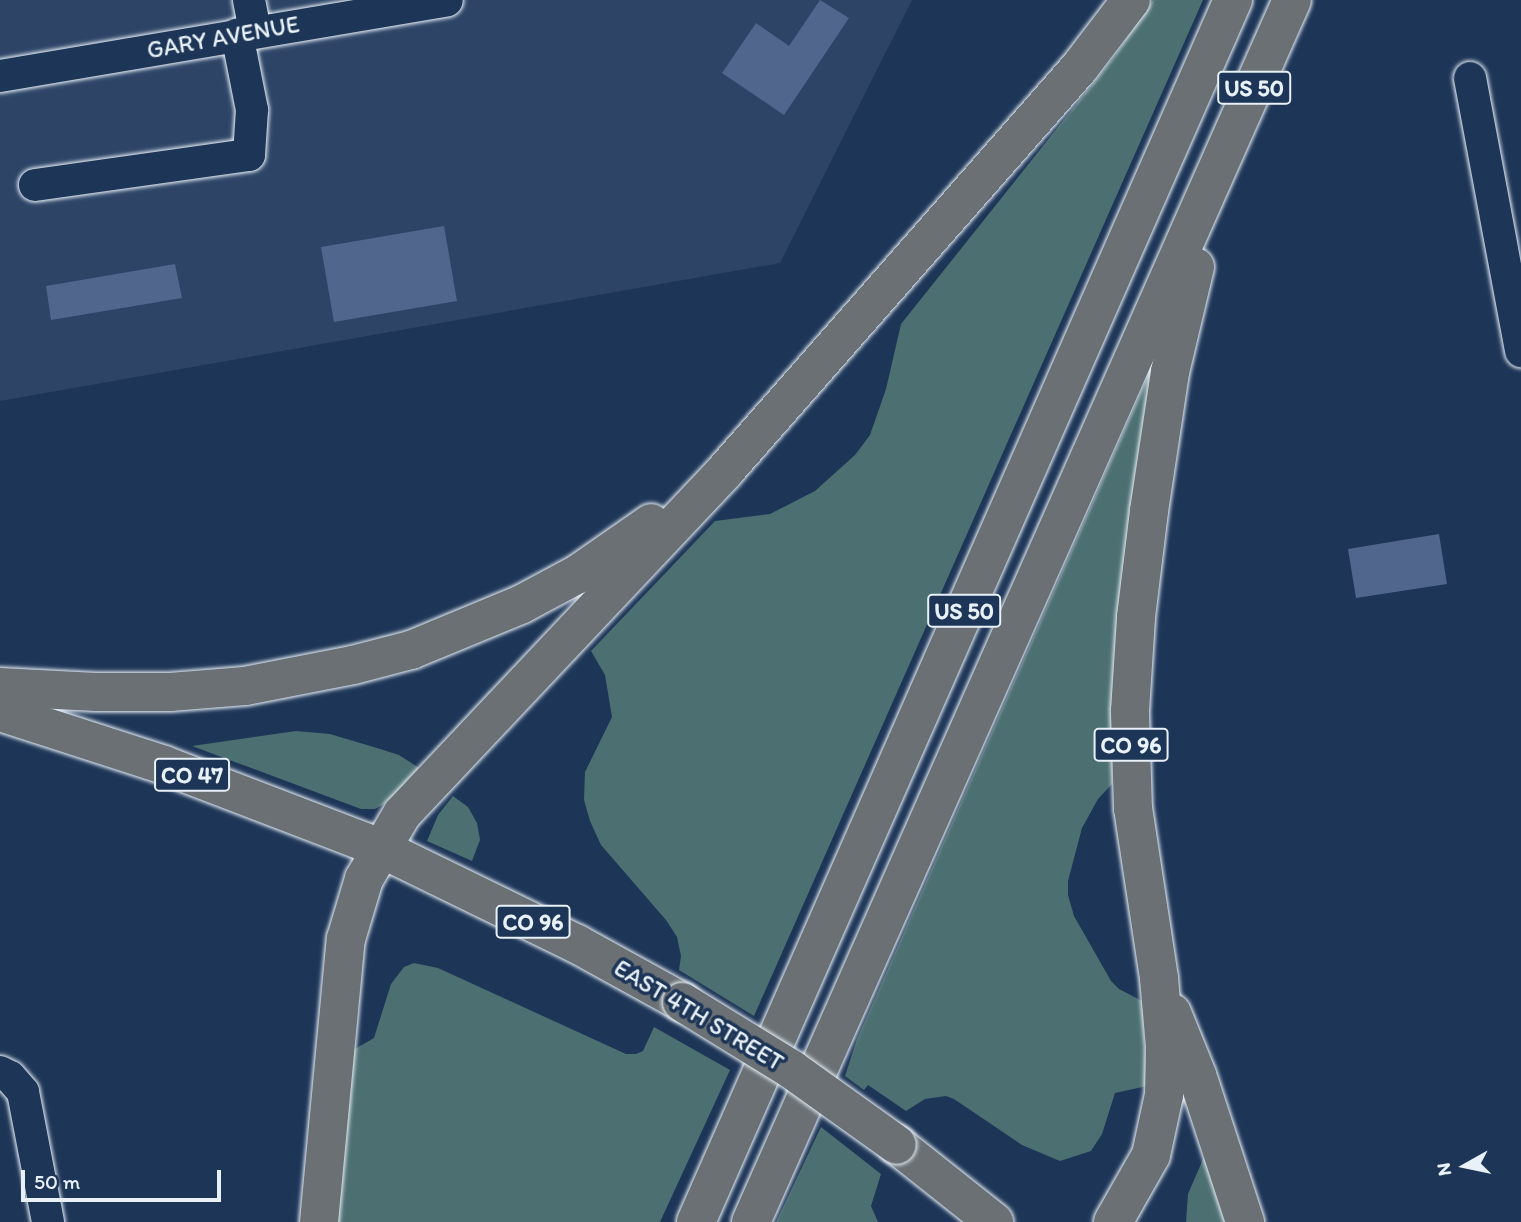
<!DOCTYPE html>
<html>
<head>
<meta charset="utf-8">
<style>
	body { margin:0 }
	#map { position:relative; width:1521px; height:1222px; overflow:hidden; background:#1d3557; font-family:Itim,sans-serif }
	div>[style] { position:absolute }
	.built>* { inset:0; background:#2d4467 }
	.green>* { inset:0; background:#4c6f71 }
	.building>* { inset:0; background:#51668d }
	.roads { filter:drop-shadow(0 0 2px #e8f1f8) drop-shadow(0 0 2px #e8f1f8) }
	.minor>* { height:32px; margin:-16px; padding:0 16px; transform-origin:16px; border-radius:16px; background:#1d3557 }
	.highway>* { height:38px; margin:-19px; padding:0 19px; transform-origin:19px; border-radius:19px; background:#6a7074 }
	.bridges { filter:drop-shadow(0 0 2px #e8f1f8) drop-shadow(0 0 2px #e8f1f8) }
	.highway-bridge>* { height:38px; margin:-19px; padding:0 19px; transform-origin:19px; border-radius:19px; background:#6a7074 }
	span { translate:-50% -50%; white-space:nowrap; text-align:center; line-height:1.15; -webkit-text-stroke:7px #1d3557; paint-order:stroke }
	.shield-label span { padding:2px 5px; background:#1d3557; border:2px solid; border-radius:5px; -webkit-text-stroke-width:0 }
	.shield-label { font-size:23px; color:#e8f1f8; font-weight:700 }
	.street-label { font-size:24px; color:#e8f1f8 }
	.north { position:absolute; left:1430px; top:1131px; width:70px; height:70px; -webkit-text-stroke:5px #1d3557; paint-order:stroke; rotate:261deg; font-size:19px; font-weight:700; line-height:28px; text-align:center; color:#e8f1f8 }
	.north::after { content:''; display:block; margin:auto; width:24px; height:32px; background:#e8f1f8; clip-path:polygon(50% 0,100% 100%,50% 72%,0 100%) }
	.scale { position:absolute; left:21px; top:1170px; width:200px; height:32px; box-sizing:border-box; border:4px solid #e8f1f8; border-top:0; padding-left:9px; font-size:21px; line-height:24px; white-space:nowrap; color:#e8f1f8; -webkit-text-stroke:5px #1d3557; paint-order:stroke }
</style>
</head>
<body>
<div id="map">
	<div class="built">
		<div style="clip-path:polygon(0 0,912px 0,780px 263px,0 401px)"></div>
	</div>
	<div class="green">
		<div style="clip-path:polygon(1153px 0,1203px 0,754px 1016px,679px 970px,681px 956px,677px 937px,666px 920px,601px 845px,590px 821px,584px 800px,585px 772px,612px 717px,605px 675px,591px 651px,715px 521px,770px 514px,815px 491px,855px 455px,870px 435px,886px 389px,901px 324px,1114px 57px)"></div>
		<div style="clip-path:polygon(1160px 349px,1113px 727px,1112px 784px,1098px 799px,1082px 828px,1068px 881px,1068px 895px,1074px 916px,1111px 981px,1119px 989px,1142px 1001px,1147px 1086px,1115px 1093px,1102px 1134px,1091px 1151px,1060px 1161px,1022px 1145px,954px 1099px,946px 1096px,925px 1099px,906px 1111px,868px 1085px,864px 1090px,845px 1076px,857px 1039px)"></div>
		<div style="clip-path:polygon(296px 731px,330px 734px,377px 748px,399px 755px,419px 768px,388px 802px,375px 809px,361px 809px,192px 746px)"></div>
		<div style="clip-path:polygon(453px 796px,468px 807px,477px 823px,480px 840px,472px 861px,427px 841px,438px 815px)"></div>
		<div style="clip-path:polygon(414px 963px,438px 968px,626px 1054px,636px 1054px,643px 1051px,654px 1027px,730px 1070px,660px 1222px,333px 1222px,348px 1053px,374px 1038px,391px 984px,404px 967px)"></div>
		<div style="clip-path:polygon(821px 1127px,881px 1174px,871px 1206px,878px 1222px,776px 1222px)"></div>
		<div style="clip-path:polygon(1204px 1157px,1228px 1222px,1186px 1222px,1188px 1194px)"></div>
	</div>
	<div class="building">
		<div style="clip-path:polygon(820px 0,849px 18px,784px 115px,722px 73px,756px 23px,789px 46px)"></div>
		<div style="clip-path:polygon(444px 226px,457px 301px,334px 322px,321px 247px)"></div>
		<div style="clip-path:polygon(175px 264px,182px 298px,51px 320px,46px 286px)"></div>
		<div style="clip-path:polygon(1439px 534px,1447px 584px,1356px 598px,1348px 549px)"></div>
	</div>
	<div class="roads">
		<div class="minor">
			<div style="left:249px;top:0;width:31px;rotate:79deg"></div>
			<div style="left:0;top:76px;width:453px;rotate:-9.6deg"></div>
			<div style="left:1470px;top:78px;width:278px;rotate:79.4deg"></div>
			<div style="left:35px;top:185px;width:216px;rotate:-8deg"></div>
			<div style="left:249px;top:155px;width:45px;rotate:-86.2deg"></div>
			<div style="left:252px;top:110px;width:77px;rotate:-101.2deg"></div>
			<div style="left:0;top:1072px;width:11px;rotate:27deg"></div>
			<div style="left:10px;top:1077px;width:20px;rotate:49deg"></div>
			<div style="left:23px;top:1092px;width:132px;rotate:79.1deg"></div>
		</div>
		<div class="highway">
			<div style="left:0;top:687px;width:96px;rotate:3deg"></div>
			<div style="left:96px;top:692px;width:74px"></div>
			<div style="left:170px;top:692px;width:75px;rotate:-4.6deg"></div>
			<div style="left:245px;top:686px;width:110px;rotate:-11deg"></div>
			<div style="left:353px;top:665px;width:60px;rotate:-14.5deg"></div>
			<div style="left:411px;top:650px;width:120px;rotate:-22.5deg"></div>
			<div style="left:522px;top:604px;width:64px;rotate:-28.2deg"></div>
			<div style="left:578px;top:574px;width:89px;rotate:-34.9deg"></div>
			<div style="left:0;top:712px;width:172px;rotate:17.9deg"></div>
			<div style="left:164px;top:765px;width:231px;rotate:21deg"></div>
			<div style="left:380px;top:848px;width:219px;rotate:26deg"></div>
			<div style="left:577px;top:944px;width:120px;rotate:28.9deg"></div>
			<div style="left:1172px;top:1013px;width:67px;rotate:68deg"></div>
			<div style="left:1197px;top:1075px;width:155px;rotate:71.9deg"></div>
			<div style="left:897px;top:1145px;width:124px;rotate:38.4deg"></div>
			<div style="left:319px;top:1222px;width:284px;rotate:-84.6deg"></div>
			<div style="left:346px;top:939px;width:63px;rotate:-73.3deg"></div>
			<div style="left:364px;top:879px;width:75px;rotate:-59.7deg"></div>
			<div style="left:402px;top:814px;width:471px;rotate:-46.7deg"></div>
			<div style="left:725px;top:471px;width:538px;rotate:-48.69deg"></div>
			<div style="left:1080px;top:67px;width:84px;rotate:-52.7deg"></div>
			<div style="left:696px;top:1222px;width:1335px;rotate:-66.28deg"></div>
			<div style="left:751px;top:1222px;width:1336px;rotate:-66.12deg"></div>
			<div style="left:1113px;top:1222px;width:77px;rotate:-60.4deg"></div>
			<div style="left:1151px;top:1155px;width:61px;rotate:-77.8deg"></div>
			<div style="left:1164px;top:1095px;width:48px;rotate:-88.8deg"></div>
			<div style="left:1165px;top:1047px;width:69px;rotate:-95deg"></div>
			<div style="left:1159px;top:978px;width:171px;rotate:-98.7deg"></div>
			<div style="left:1133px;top:809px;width:98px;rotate:-91.8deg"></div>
			<div style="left:1130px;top:711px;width:94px;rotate:-86.3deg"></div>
			<div style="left:1136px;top:617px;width:107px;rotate:-83deg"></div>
			<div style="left:1149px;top:511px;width:141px;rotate:-81.4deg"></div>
			<div style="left:1170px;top:372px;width:108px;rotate:-76.6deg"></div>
		</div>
	</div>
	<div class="bridges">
		<div class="highway-bridge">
			<div style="left:682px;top:1002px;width:128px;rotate:31.6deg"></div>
			<div style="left:791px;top:1069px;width:130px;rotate:35.6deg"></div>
		</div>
	</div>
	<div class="shield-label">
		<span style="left:1254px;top:88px">US 50</span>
		<span style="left:964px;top:611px">US 50</span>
		<span style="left:1131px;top:745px">CO 96</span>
		<span style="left:192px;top:775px">CO 47</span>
		<span style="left:533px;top:922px">CO 96</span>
	</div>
	<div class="street-label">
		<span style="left:223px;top:37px;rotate:-10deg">GARY AVENUE</span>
		<span style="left:699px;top:1015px;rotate:31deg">EAST 4TH STREET</span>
	</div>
	<div class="north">N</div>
	<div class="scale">50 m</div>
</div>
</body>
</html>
